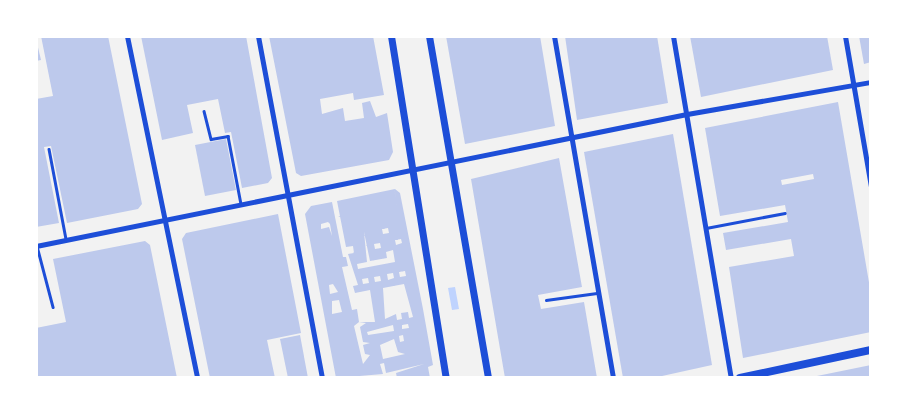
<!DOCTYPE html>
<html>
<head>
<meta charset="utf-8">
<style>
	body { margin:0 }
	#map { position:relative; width:907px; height:414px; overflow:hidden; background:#f2f2f2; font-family:Signika,sans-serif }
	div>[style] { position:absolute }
	.water>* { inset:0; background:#bfd3fe }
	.building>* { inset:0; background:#bdc9ec }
	.service>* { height:2.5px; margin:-1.25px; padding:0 1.25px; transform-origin:1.25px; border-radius:1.25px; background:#1d4ed8 }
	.minor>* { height:5px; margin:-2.5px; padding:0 2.5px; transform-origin:2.5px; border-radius:2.5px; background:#1d4ed8 }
	.secondary>* { height:7px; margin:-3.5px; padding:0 3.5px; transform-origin:3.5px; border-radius:3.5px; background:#1d4ed8 }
	.primary>* { height:8px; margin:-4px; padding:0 4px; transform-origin:4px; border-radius:4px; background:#1d4ed8 }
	span { translate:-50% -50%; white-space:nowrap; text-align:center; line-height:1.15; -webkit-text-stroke:4px #fff; paint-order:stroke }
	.frame { position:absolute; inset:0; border:38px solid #fff; pointer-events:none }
</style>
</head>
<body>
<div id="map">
	<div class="water">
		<div style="clip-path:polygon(455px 287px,459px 309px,452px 310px,448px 288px)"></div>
	</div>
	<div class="building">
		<div style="clip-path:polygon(41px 36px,108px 36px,142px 204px,138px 209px,67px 223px,51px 146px,44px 147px,59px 223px,36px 227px,36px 99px,53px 96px)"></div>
		<div style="clip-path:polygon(141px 36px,246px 36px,272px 178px,268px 183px,242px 188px,231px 132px,225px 133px,218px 99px,187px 105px,193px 133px,162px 140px)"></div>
		<div style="clip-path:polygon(269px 36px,373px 36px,384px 95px,354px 100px,353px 93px,320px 99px,322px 114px,343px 108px,345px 121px,364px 118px,362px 103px,370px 101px,376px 117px,387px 113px,393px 152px,389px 160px,301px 176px,296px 173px)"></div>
		<div style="clip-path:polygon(446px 36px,540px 36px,555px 126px,465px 144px)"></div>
		<div style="clip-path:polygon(565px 36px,657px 36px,668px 103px,577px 120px)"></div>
		<div style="clip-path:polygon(690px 36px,827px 36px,833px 70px,701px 97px)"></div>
		<div style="clip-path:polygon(859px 36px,871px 36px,871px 62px,864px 64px)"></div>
		<div style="clip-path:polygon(36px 39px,41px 60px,36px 61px)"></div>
		<div style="clip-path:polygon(evenodd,838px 102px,871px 294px,871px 332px,743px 358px,729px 267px,794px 256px,791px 239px,726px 250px,723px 233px,788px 222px,785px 205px,720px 216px,705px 128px,838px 102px,813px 174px,814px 179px,782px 185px,781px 180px,813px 174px)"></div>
		<div style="clip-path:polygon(673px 134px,712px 365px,653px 378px,623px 378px,584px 152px)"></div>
		<div style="clip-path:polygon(226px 139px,236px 190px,205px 196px,195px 145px)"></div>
		<div style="clip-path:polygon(559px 158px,582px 287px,538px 295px,541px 309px,584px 302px,597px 378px,505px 378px,471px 179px)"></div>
		<div style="clip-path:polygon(evenodd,395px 189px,400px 193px,423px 309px,433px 365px,428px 367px,430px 378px,397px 378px,396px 373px,424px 364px,386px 373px,384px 363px,380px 364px,383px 374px,336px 378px,305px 214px,311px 206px,332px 202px,343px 257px,346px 257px,348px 266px,342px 267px,352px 310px,357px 309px,359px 322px,375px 322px,370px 290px,355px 293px,353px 286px,358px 285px,348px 254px,354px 253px,353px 246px,346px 247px,337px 201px,395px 189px,328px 222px,330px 224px,332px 236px,329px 227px,321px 229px,321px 224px,328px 222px,395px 189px,388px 228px,389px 233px,383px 234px,382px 229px,388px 228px,395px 189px,364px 232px,370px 261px,387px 258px,386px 252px,393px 250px,395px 262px,358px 269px,357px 264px,367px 262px,364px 232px,395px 189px,401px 239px,402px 243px,396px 245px,395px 240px,401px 239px,395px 189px,380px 243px,381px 248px,375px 249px,374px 244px,380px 243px,395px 189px,405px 271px,406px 276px,400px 277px,399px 272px,405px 271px,395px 189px,393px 273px,394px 278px,388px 280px,387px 274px,393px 273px,395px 189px,380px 276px,381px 281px,375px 282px,374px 277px,380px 276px,395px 189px,368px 278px,369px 283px,363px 284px,362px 279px,368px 278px,395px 189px,333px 284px,338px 292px,330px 294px,329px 285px,333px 284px,395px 189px,404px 284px,413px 317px,409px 318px,408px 312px,401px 313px,402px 319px,397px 320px,396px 314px,385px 319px,383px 288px,404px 284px,395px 189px,339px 300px,342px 312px,332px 314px,332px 301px,339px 300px,395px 189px,359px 322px,366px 323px,360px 327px,363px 342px,370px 343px,363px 345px,365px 354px,370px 355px,363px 364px,354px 326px,359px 322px,395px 189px,408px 324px,409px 328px,402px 329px,402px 325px,408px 324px,395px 189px,393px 325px,394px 331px,368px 335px,367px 332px,393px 325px,395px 189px,403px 335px,404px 341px,400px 342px,399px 336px,403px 335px,395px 189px,394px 339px,398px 352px,405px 354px,383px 359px,380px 345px,394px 339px)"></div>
		<div style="clip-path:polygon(278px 214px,301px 333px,267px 340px,275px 378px,210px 378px,182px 239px,186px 233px)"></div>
		<div style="clip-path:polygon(145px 241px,150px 245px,177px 378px,36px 378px,36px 328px,66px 322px,53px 259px)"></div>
		<div style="clip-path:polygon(300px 335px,308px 378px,288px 378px,280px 339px)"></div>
		<div style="clip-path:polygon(871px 365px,871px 378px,812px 378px,812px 377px)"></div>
	</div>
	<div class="service">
		<div style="left:204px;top:111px;width:29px;rotate:76deg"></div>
		<div style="left:211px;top:139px;width:17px;rotate:-10deg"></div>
		<div style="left:228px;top:136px;width:69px;rotate:79.2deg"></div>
		<div style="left:49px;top:149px;width:92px;rotate:79.3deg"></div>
		<div style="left:706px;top:228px;width:80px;rotate:-10.8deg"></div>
		<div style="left:37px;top:246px;width:63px;rotate:75.3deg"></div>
		<div style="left:546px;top:300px;width:51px;rotate:-7.8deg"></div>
	</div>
	<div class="minor">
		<div style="left:127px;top:36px;width:349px;rotate:78.4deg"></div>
		<div style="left:258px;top:36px;width:348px;rotate:79.4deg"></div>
		<div style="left:554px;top:36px;width:347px;rotate:80.2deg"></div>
		<div style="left:673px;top:36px;width:347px;rotate:80.4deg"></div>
		<div style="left:845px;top:36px;width:153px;rotate:80.2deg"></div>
		<div style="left:36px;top:246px;width:664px;rotate:-11.46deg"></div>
		<div style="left:687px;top:114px;width:187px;rotate:-9.9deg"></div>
	</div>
	<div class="secondary">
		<div style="left:391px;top:36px;width:346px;rotate:80.9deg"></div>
		<div style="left:429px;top:36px;width:347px;rotate:80.2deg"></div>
	</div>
	<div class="primary">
		<div style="left:740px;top:378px;width:134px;rotate:-12.1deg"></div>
	</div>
	<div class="frame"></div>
</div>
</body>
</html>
